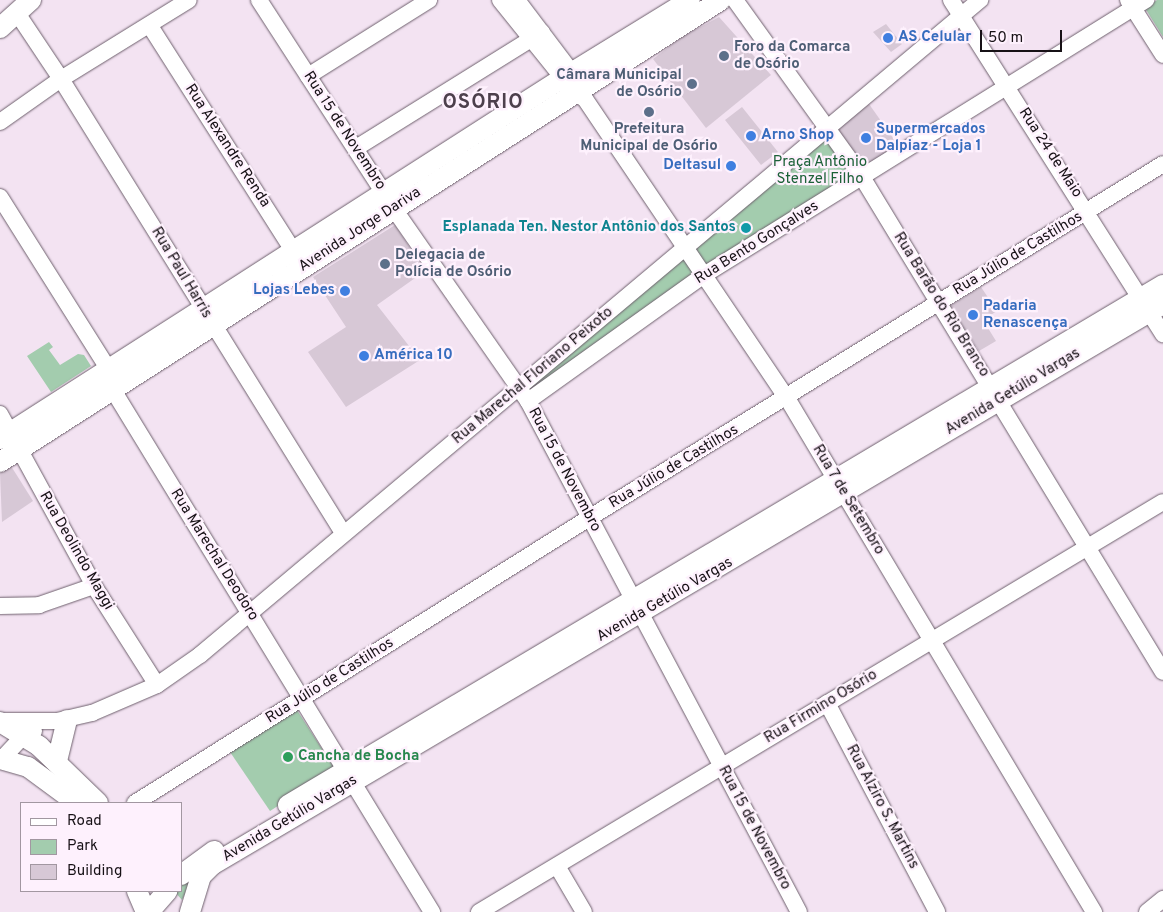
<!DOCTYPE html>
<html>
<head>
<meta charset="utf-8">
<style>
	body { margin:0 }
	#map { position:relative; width:1163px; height:912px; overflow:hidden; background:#f3e3f2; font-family:Overpass,sans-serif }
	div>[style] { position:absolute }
	.green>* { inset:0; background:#a3ccae }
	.building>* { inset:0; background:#d7c8d6 }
	.roads { filter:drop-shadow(0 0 1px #6e606d) drop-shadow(0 0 1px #6e606d) }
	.minor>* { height:16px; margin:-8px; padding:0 8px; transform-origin:8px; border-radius:8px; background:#fff }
	.major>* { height:20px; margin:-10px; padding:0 10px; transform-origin:10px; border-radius:10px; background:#fff }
	.dots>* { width:14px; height:14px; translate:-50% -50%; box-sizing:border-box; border:2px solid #fef1fd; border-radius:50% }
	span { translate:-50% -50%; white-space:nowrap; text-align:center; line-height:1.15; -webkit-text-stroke:4.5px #fef1fd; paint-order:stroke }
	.shop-label { font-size:15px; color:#366cbe; font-weight:700 }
	.left { translate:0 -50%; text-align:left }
	.right { translate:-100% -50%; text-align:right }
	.service-label { font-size:15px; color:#4e5e75; font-weight:700 }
	.street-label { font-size:15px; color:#171116 }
	.park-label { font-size:15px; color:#1c6138 }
	.culture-label { font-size:15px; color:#0d838f; font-weight:700 }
	.leisure-label { font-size:15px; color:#27864d; font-weight:700 }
	.district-label { font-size:20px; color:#4d404c; font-weight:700; letter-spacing:1px }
	.legend { position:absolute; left:20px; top:802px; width:162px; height:90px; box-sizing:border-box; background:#fef1fd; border:1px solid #a297a1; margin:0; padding:6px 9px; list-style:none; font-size:15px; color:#171116 }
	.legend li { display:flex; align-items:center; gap:10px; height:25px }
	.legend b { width:25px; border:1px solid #a297a1 }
	.scale { position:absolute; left:980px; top:30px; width:82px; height:22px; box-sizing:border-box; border:2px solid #171116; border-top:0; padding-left:6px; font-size:15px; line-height:18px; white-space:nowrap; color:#171116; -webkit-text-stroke:4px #fef1fd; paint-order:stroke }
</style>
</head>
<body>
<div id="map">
	<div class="green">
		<div style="clip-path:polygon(1157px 0,1163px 0,1163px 37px,1145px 8px)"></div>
		<div style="clip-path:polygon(824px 136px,855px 176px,708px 269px,694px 248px)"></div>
		<div style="clip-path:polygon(686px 252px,700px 275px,530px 395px,526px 388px)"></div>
		<div style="clip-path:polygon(49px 342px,53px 347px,49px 350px,60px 365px,78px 354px,84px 355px,91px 366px,51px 392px,27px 356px)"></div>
		<div style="clip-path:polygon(295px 707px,335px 769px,270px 811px,228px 749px)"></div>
		<div style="clip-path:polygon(181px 882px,191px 882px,182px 900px,174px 891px,181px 891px)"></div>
	</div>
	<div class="building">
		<div style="clip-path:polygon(719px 17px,771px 75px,706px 128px,653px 59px,682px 37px)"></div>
		<div style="clip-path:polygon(886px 24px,902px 44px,891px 52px,873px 32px)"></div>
		<div style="clip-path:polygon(869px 104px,898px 145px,864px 169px,834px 130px)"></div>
		<div style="clip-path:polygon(742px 107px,778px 152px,761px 165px,725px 120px)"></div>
		<div style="clip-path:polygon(395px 225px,425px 271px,377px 305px,420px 360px,346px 407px,308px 352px,346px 327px,313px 277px)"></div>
		<div style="clip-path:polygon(981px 287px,997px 311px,983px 320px,996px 341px,979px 351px,950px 306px)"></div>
		<div style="clip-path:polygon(11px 466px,33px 501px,2px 522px,0 473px)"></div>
	</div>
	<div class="roads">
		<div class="minor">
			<div style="left:259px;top:0;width:249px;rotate:57.1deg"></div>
			<div style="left:394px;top:209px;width:234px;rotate:55.1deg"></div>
			<div style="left:528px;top:401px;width:578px;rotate:62.06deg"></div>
			<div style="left:500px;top:0;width:119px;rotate:51.1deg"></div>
			<div style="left:575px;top:93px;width:12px;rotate:31deg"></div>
			<div style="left:585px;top:99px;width:361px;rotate:56deg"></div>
			<div style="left:787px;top:398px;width:599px;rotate:59.15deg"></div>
			<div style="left:517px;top:0;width:98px;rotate:52.9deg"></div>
			<div style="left:735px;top:0;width:218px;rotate:54.3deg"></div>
			<div style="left:862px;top:177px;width:579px;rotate:58.7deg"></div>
			<div style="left:951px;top:0;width:396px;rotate:57.6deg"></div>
			<div style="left:1128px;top:0;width:65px;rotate:57.5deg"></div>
			<div style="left:17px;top:13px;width:79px;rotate:56.3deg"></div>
			<div style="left:61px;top:79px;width:534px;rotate:58.15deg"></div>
			<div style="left:150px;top:26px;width:277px;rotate:57.5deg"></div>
			<div style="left:308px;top:76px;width:143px;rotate:-32.1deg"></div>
			<div style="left:0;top:122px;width:75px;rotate:-35.2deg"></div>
			<div style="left:61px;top:79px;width:150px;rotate:-31.7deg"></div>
			<div style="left:356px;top:148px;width:219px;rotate:-31.9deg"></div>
			<div style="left:0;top:197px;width:201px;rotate:57.8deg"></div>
			<div style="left:107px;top:367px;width:24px;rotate:75deg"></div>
			<div style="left:113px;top:390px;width:612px;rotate:58.57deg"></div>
			<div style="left:528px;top:401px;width:216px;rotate:-35.6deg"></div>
			<div style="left:704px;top:275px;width:521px;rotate:-31.89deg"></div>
			<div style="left:0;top:414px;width:196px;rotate:61.3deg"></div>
			<div style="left:94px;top:586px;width:117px;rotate:57.5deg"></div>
			<div style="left:0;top:606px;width:39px;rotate:-1deg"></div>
			<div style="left:39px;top:605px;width:58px;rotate:-19.1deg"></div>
			<div style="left:827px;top:703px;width:236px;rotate:62.2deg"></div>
			<div style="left:0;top:721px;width:57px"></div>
			<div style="left:57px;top:721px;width:36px;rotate:-13deg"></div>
			<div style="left:92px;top:713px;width:71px;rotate:-23.3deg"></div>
			<div style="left:157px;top:685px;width:52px;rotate:-34.9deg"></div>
			<div style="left:200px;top:655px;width:1019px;rotate:-40.02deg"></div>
			<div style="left:0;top:761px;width:34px;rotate:-47deg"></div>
			<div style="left:23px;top:736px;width:12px;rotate:-24deg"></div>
			<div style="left:135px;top:803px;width:536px;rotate:-32.12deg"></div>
			<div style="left:589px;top:518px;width:674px;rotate:-31.66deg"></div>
			<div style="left:557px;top:866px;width:53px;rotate:59.6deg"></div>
			<div style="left:479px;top:912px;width:797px;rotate:-30.94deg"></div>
			<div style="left:1147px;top:912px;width:21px;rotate:-39deg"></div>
		</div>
		<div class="major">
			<div style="left:0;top:28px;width:42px;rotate:-42.1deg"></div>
			<div style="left:0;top:439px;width:669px;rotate:-32.67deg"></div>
			<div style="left:563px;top:78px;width:149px;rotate:-31.6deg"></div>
			<div style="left:0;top:462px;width:856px;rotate:-32.65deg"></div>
			<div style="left:0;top:722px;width:46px;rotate:31.6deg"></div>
			<div style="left:39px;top:746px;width:82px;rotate:44deg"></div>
			<div style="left:0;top:759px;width:29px;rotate:16deg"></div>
			<div style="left:28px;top:767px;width:61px;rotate:36.3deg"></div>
			<div style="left:57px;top:761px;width:42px;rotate:-76.3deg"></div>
			<div style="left:288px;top:805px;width:1018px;rotate:-30.72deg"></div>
			<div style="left:181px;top:875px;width:41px;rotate:-36deg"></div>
			<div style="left:137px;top:891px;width:23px;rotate:67deg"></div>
			<div style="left:149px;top:912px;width:28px;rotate:-49deg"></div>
			<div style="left:190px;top:912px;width:38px;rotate:-73deg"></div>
			<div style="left:201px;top:876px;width:16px;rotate:-45deg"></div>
			<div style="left:212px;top:865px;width:1104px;rotate:-30.54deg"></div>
		</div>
	</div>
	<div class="dots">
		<div style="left:888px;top:38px;background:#3f7fe0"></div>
		<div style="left:724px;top:56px;background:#5c6f8a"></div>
		<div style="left:692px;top:84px;background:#5c6f8a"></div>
		<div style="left:649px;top:112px;background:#5c6f8a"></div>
		<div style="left:751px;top:136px;background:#3f7fe0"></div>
		<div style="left:866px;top:138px;background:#3f7fe0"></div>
		<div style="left:731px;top:166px;background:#3f7fe0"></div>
		<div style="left:746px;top:228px;background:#0f9aa8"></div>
		<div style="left:385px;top:264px;background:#5c6f8a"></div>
		<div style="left:345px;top:291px;background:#3f7fe0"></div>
		<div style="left:973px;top:315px;background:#3f7fe0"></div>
		<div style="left:364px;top:356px;background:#3f7fe0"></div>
		<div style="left:288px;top:757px;background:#2e9e5b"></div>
	</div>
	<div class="shop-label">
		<span class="left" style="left:898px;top:38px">AS Celular</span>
		<span class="left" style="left:876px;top:138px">Supermercados<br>Dalpiaz - Loja 1</span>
		<span class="left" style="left:761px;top:136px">Arno Shop</span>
		<span class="right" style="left:721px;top:166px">Deltasul</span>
		<span class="right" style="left:335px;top:291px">Lojas Lebes</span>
		<span class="left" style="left:983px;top:315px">Padaria<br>Renascença</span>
		<span class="left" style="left:374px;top:356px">América 10</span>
	</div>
	<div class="service-label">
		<span class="left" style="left:734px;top:56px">Foro da Comarca<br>de Osório</span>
		<span class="right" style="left:682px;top:84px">Câmara Municipal<br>de Osório</span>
		<span style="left:649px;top:138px">Prefeitura<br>Municipal de Osório</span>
		<span class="left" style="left:395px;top:264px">Delegacia de<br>Polícia de Osório</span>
	</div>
	<div class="street-label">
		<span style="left:344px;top:131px;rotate:57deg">Rua 15 de Novembro</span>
		<span style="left:227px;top:146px;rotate:57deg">Rua Alexandre Renda</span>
		<span style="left:1050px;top:153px;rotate:57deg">Rua 24 de Maio</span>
		<span style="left:360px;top:230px;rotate:-33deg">Avenida Jorge Dariva</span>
		<span style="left:757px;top:243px;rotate:-32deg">Rua Bento Gonçalves</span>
		<span style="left:1018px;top:254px;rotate:-31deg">Rua Júlio de Castilhos</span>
		<span style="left:181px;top:273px;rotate:59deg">Rua Paul Harris</span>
		<span style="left:941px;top:305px;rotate:58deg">Rua Barão do Rio Branco</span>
		<span style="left:533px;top:376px;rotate:-40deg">Rua Marechal Floriano Peixoto</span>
		<span style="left:1013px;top:392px;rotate:-31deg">Avenida Getúlio Vargas</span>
		<span style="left:674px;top:467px;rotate:-31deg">Rua Júlio de Castilhos</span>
		<span style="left:564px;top:470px;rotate:62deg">Rua 15 de Novembro</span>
		<span style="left:848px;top:500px;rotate:59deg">Rua 7 de Setembro</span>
		<span style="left:76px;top:551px;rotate:60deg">Rua Deolindo Maggi</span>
		<span style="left:214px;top:555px;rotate:58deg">Rua Marechal Deodoro</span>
		<span style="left:665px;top:600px;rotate:-30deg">Avenida Getúlio Vargas</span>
		<span style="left:330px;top:681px;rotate:-32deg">Rua Júlio de Castilhos</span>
		<span style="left:821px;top:707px;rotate:-31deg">Rua Firmino Osório</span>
		<span style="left:882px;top:807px;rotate:62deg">Rua Alziro S. Martins</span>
		<span style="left:290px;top:819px;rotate:-31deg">Avenida Getúlio Vargas</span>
		<span style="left:754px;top:828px;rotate:62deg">Rua 15 de Novembro</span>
	</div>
	<div class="park-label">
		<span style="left:820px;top:171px">Praça Antônio<br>Stenzel Filho</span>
	</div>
	<div class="culture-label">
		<span class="right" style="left:736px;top:228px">Esplanada Ten. Nestor Antônio dos Santos</span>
	</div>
	<div class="leisure-label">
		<span class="left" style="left:298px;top:757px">Cancha de Bocha</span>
	</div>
	<div class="district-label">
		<span style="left:483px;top:103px">OSÓRIO</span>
	</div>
	<ul class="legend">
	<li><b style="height:6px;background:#fff"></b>Road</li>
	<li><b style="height:14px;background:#a3ccae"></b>Park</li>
	<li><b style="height:14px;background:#d7c8d6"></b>Building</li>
	</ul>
	<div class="scale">50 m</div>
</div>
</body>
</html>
